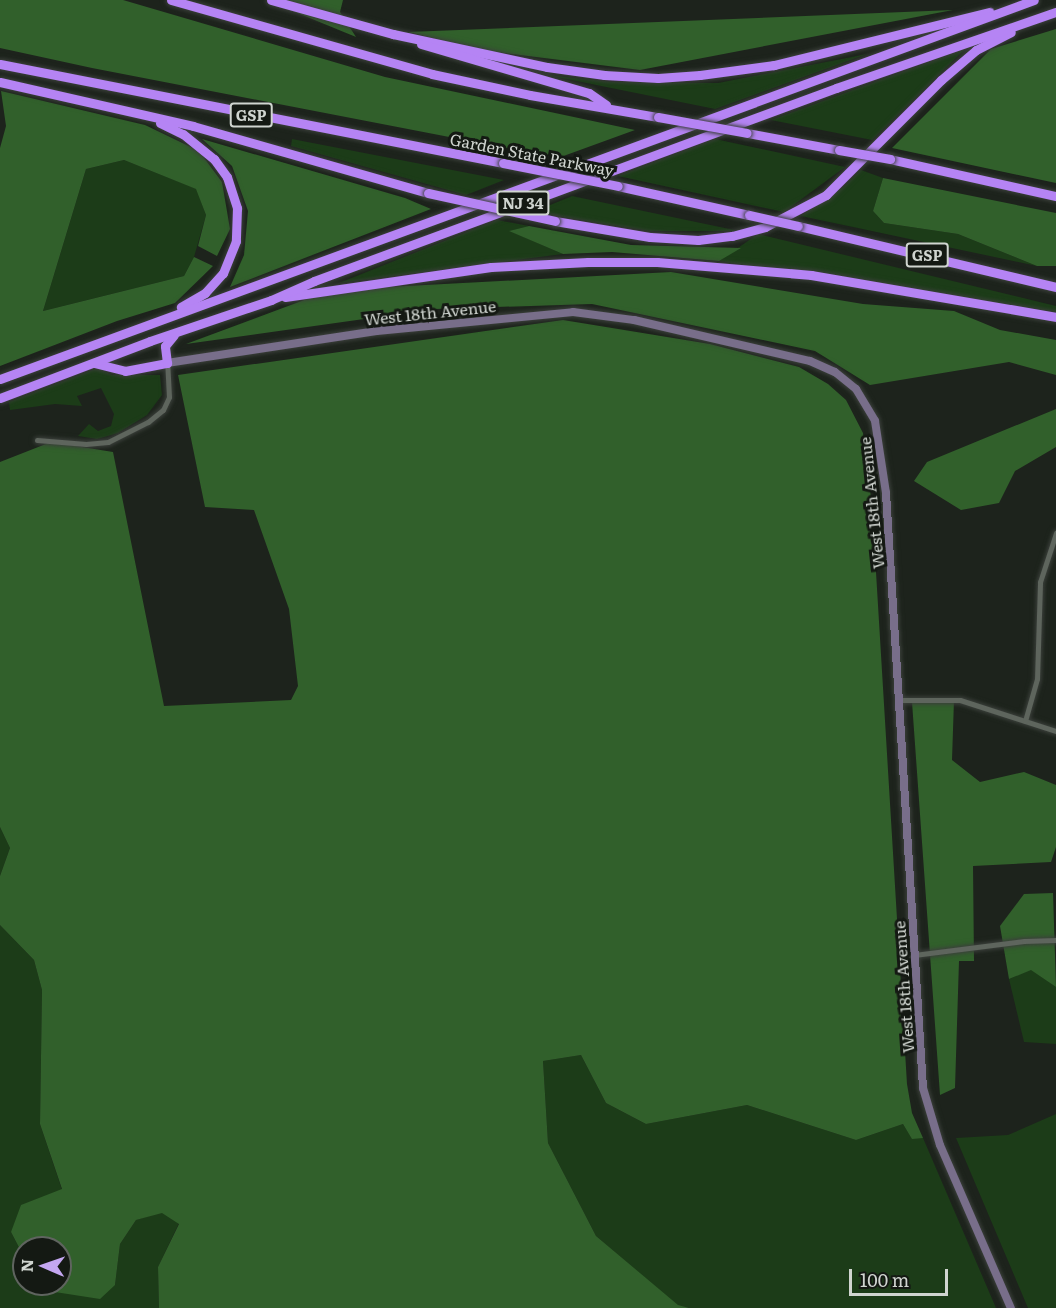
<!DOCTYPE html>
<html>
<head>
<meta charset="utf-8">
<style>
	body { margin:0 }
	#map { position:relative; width:1056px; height:1308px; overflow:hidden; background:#1d231c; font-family:Literata,serif }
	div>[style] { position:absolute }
	.green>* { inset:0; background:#1c3c18 }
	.forest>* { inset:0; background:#31602b }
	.roads { filter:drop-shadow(0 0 2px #3b403b) drop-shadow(0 0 2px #3b403b) }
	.street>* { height:5px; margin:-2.5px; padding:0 2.5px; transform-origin:2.5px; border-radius:2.5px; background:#5e655d }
	.secondary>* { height:8px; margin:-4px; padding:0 4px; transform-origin:4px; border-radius:4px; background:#786e8a }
	.highway>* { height:9px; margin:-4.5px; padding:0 4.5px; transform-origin:4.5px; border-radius:4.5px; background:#b584f4 }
	.bridges { filter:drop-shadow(0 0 2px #3b403b) drop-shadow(0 0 2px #3b403b) }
	.highway-bridge>* { height:9px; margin:-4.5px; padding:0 4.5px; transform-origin:4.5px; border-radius:4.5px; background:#b584f4 }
	span { translate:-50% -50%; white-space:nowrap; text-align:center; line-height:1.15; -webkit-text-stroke:6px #141913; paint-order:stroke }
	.shield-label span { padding:2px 4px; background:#141913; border:2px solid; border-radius:4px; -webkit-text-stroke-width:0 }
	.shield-label { font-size:15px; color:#d0d5d0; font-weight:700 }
	.street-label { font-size:16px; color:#d0d5d0 }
	.north { position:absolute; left:12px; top:1236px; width:60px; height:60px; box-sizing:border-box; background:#141913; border:2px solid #5f645f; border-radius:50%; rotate:272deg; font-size:16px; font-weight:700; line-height:24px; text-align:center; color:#d0d5d0 }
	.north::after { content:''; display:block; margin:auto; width:21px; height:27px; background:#c4a7f1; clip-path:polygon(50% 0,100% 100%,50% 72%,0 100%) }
	.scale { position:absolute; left:849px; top:1269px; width:99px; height:27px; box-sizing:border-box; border:3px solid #d0d5d0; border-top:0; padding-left:8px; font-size:18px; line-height:21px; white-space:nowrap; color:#d0d5d0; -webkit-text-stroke:4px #141913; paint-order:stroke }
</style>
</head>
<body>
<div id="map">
	<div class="green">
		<div style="clip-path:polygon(965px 49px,872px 140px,771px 120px)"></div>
		<div style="clip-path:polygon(867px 54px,715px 109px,547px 75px,612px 82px,718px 83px)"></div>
		<div style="clip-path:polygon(292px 139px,504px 180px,466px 195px,291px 146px)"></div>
		<div style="clip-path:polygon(715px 139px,845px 167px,784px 212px,618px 176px)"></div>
		<div style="clip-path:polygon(124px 160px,197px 189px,206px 215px,194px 257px,184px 276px,43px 311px,86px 169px)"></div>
		<div style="clip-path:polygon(861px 170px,883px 178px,873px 211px,884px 223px,958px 234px,1037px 266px,801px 216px,844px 187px)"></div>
		<div style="clip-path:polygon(572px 196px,739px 231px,650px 231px,533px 212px)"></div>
		<div style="clip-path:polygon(497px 220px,529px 226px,510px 231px,563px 254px,339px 283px)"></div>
		<div style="clip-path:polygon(758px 234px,1056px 306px,1056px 312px,719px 261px)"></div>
		<div style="clip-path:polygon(98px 368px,112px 375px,160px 375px,162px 395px,147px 415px,118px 433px,97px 439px,78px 436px,89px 424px,98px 431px,111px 426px,114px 414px,101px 388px,77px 396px,82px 406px,55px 404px,10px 410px,9px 402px)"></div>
		<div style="clip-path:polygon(0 827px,10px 848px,0 876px)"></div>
		<div style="clip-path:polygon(0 925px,34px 960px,42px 990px,40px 1124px,62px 1190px,11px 1232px,24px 1257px,24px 1284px,39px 1284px,42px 1290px,115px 1285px,120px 1244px,136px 1220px,162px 1212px,179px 1223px,158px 1267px,159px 1308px,0 1308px)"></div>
		<div style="clip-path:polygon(1031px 969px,1056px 987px,1056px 1044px,1024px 1042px,1009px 979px)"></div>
		<div style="clip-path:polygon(581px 1055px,606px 1103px,646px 1124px,747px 1105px,856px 1140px,903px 1124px,912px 1138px,923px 1138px,996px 1308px,689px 1308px,678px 1306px,596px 1236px,548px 1143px,543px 1061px)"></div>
		<div style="clip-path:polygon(1056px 1114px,1056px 1308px,1028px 1308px,956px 1138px,1008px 1135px)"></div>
	</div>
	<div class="forest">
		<div style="clip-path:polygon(0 0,123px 0,385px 77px,635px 130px,558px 158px,92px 68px,0 48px)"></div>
		<div style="clip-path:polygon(266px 0,343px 0,340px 12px,356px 37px)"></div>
		<div style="clip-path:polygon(953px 10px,640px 70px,481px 50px,408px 32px)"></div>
		<div style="clip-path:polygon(1056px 29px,1056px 183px,892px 148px,991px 49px)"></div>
		<div style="clip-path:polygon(1px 91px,145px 125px,199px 151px,222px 182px,230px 229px,217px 256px,198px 246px,206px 215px,196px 189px,124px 160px,86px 169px,43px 311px,184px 276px,194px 257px,213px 266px,175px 303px,117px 321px,0 366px,0 148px,6px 126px)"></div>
		<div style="clip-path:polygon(202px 139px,405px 198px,431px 209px,230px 287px,244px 255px,248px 211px,232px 166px)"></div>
		<div style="clip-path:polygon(883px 178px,1056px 213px,1056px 266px,1037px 266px,958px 234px,884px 223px,873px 211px)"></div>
		<div style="clip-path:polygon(529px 226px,631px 245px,741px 248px,719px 261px,612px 252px,563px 254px,509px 231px)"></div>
		<div style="clip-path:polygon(671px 272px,863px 304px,954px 311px,1000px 330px,1056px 340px,1056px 375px,1009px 362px,870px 385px,815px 351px,592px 304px,435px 309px,186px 344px,331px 290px)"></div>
		<div style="clip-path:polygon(563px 320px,710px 344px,799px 367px,828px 384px,846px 400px,863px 433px,872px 506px,907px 1084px,912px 1113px,923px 1138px,912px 1139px,903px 1124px,856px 1140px,747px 1105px,646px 1124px,606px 1103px,581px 1055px,543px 1061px,548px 1143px,596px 1236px,678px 1305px,689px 1308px,159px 1308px,158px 1267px,179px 1224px,162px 1213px,136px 1220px,120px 1244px,115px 1285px,100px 1299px,42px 1290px,39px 1284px,60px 1284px,60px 1248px,24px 1248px,24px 1257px,11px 1232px,21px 1205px,62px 1189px,40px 1124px,42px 990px,34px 960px,0 925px,0 876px,10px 848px,0 827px,0 462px,51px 442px,113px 452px,164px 706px,291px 700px,298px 686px,289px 609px,254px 510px,205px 507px,178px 375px)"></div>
		<div style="clip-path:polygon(1056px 409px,1056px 447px,1015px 471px,999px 503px,961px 510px,914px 481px,927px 462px)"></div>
		<div style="clip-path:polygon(954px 700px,952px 760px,980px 782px,1024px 772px,1056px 785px,1056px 847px,1051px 862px,973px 866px,974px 961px,959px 961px,955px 1088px,940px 1095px,912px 702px)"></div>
		<div style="clip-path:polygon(1053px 893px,1056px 987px,1031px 970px,1009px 979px,1000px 926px,1024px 894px)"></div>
	</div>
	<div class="roads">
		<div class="street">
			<div style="left:37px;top:440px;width:49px;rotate:4.7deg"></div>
			<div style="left:86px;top:444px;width:22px;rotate:-5deg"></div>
			<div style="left:108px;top:442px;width:45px;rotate:-26.6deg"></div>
			<div style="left:148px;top:422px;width:19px;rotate:-39deg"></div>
			<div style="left:163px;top:410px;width:14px;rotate:-65deg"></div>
			<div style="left:169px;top:397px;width:34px;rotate:-93deg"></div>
			<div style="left:899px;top:700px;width:61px"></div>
			<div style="left:960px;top:700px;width:101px;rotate:17.9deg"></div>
			<div style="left:1025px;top:721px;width:44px;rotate:-74.1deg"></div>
			<div style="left:1037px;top:679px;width:97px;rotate:-88.2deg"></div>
			<div style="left:1040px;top:582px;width:52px;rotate:-71.9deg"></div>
			<div style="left:914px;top:955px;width:111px;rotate:-7.3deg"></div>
			<div style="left:1024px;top:941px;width:32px;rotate:-2deg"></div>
		</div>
		<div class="secondary">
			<div style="left:167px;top:363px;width:212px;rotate:-8.7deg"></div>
			<div style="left:377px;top:331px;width:197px;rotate:-5.5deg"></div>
			<div style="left:573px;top:312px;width:62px;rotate:7.5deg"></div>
			<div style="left:634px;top:320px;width:181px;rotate:13.1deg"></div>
			<div style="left:810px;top:361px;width:27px;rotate:24deg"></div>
			<div style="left:835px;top:372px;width:27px;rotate:39deg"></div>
			<div style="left:856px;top:389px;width:37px;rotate:59deg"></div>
			<div style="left:875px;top:421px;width:73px;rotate:81.3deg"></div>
			<div style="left:886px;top:493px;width:596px;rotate:86.44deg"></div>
			<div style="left:923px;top:1088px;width:59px;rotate:73.4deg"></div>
			<div style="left:940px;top:1145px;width:178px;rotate:66.5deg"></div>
		</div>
		<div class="highway">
			<div style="left:171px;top:0;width:271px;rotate:15.8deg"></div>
			<div style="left:432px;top:74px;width:100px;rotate:12.1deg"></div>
			<div style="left:530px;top:95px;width:130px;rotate:9.8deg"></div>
			<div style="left:271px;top:0;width:127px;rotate:15.6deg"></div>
			<div style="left:393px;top:34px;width:157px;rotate:12.1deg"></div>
			<div style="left:547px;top:67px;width:58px;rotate:8deg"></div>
			<div style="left:604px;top:75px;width:54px;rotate:3.2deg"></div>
			<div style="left:658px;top:78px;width:42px;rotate:-4.1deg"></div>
			<div style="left:700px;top:75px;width:75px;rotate:-7.7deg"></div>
			<div style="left:774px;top:65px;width:222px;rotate:-13.8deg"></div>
			<div style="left:421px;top:44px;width:175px;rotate:16.3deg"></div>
			<div style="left:589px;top:93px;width:21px;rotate:35deg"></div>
			<div style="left:0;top:64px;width:513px;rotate:11.13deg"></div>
			<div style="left:0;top:82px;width:198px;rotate:12.8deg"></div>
			<div style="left:193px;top:126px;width:244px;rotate:15.9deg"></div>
			<div style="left:160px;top:123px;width:25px;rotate:26deg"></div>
			<div style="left:183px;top:134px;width:40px;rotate:39deg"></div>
			<div style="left:214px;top:159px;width:22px;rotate:54deg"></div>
			<div style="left:227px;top:177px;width:33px;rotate:72deg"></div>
			<div style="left:237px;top:208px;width:33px;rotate:92deg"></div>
			<div style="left:236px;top:241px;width:35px;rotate:112deg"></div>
			<div style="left:223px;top:273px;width:27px;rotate:132deg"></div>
			<div style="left:205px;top:293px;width:28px;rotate:150deg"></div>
			<div style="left:747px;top:133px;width:94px;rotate:10.5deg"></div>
			<div style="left:890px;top:159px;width:170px;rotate:12.6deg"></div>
			<div style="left:618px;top:186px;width:134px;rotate:12.5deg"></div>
			<div style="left:555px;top:221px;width:96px;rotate:9.6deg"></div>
			<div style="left:650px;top:237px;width:48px;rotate:3.6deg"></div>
			<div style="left:698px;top:240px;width:34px;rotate:-7deg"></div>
			<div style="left:732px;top:236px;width:34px;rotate:-15deg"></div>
			<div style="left:765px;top:227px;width:69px;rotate:-27.7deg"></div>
			<div style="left:826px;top:195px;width:163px;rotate:-45deg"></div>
			<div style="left:941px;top:80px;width:46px;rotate:-40.6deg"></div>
			<div style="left:976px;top:50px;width:39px;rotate:-27deg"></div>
			<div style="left:798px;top:226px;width:265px;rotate:13.3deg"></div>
			<div style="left:285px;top:297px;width:208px;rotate:-8.3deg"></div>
			<div style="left:491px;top:267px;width:97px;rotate:-3deg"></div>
			<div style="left:588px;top:262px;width:69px"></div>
			<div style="left:657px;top:262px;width:155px;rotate:4.8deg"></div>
			<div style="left:811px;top:275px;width:249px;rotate:9.7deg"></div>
			<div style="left:94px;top:363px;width:32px;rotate:14deg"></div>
			<div style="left:125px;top:371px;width:43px;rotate:-10.8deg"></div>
			<div style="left:167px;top:363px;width:17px;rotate:-97deg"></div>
			<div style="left:165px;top:346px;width:14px;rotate:-51deg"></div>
			<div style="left:0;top:379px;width:1101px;rotate:-20.13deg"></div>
			<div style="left:0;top:398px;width:160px;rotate:-20.8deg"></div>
			<div style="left:150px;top:341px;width:128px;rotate:-18.7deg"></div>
			<div style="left:271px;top:300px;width:47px;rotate:-23.8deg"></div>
			<div style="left:314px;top:281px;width:557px;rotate:-20.29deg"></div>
			<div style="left:836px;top:88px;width:233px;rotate:-19.1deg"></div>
		</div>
	</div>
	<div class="bridges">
		<div class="highway-bridge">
			<div style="left:658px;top:117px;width:90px;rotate:10.2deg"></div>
			<div style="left:839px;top:150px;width:52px;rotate:10deg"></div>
			<div style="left:503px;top:163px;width:117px;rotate:11.3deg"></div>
			<div style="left:428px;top:193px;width:130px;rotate:12.4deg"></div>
			<div style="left:749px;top:215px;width:50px;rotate:12.7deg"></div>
		</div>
	</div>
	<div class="shield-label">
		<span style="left:251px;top:115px">GSP</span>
		<span style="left:523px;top:203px">NJ 34</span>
		<span style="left:927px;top:255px">GSP</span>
	</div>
	<div class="street-label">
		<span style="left:532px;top:154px;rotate:11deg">Garden State Parkway</span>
		<span style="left:430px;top:312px;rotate:-6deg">West 18th Avenue</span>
		<span style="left:871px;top:503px;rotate:-96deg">West 18th Avenue</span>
		<span style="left:903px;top:987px;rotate:-94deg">West 18th Avenue</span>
	</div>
	<div class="north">N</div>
	<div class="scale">100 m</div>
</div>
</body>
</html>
